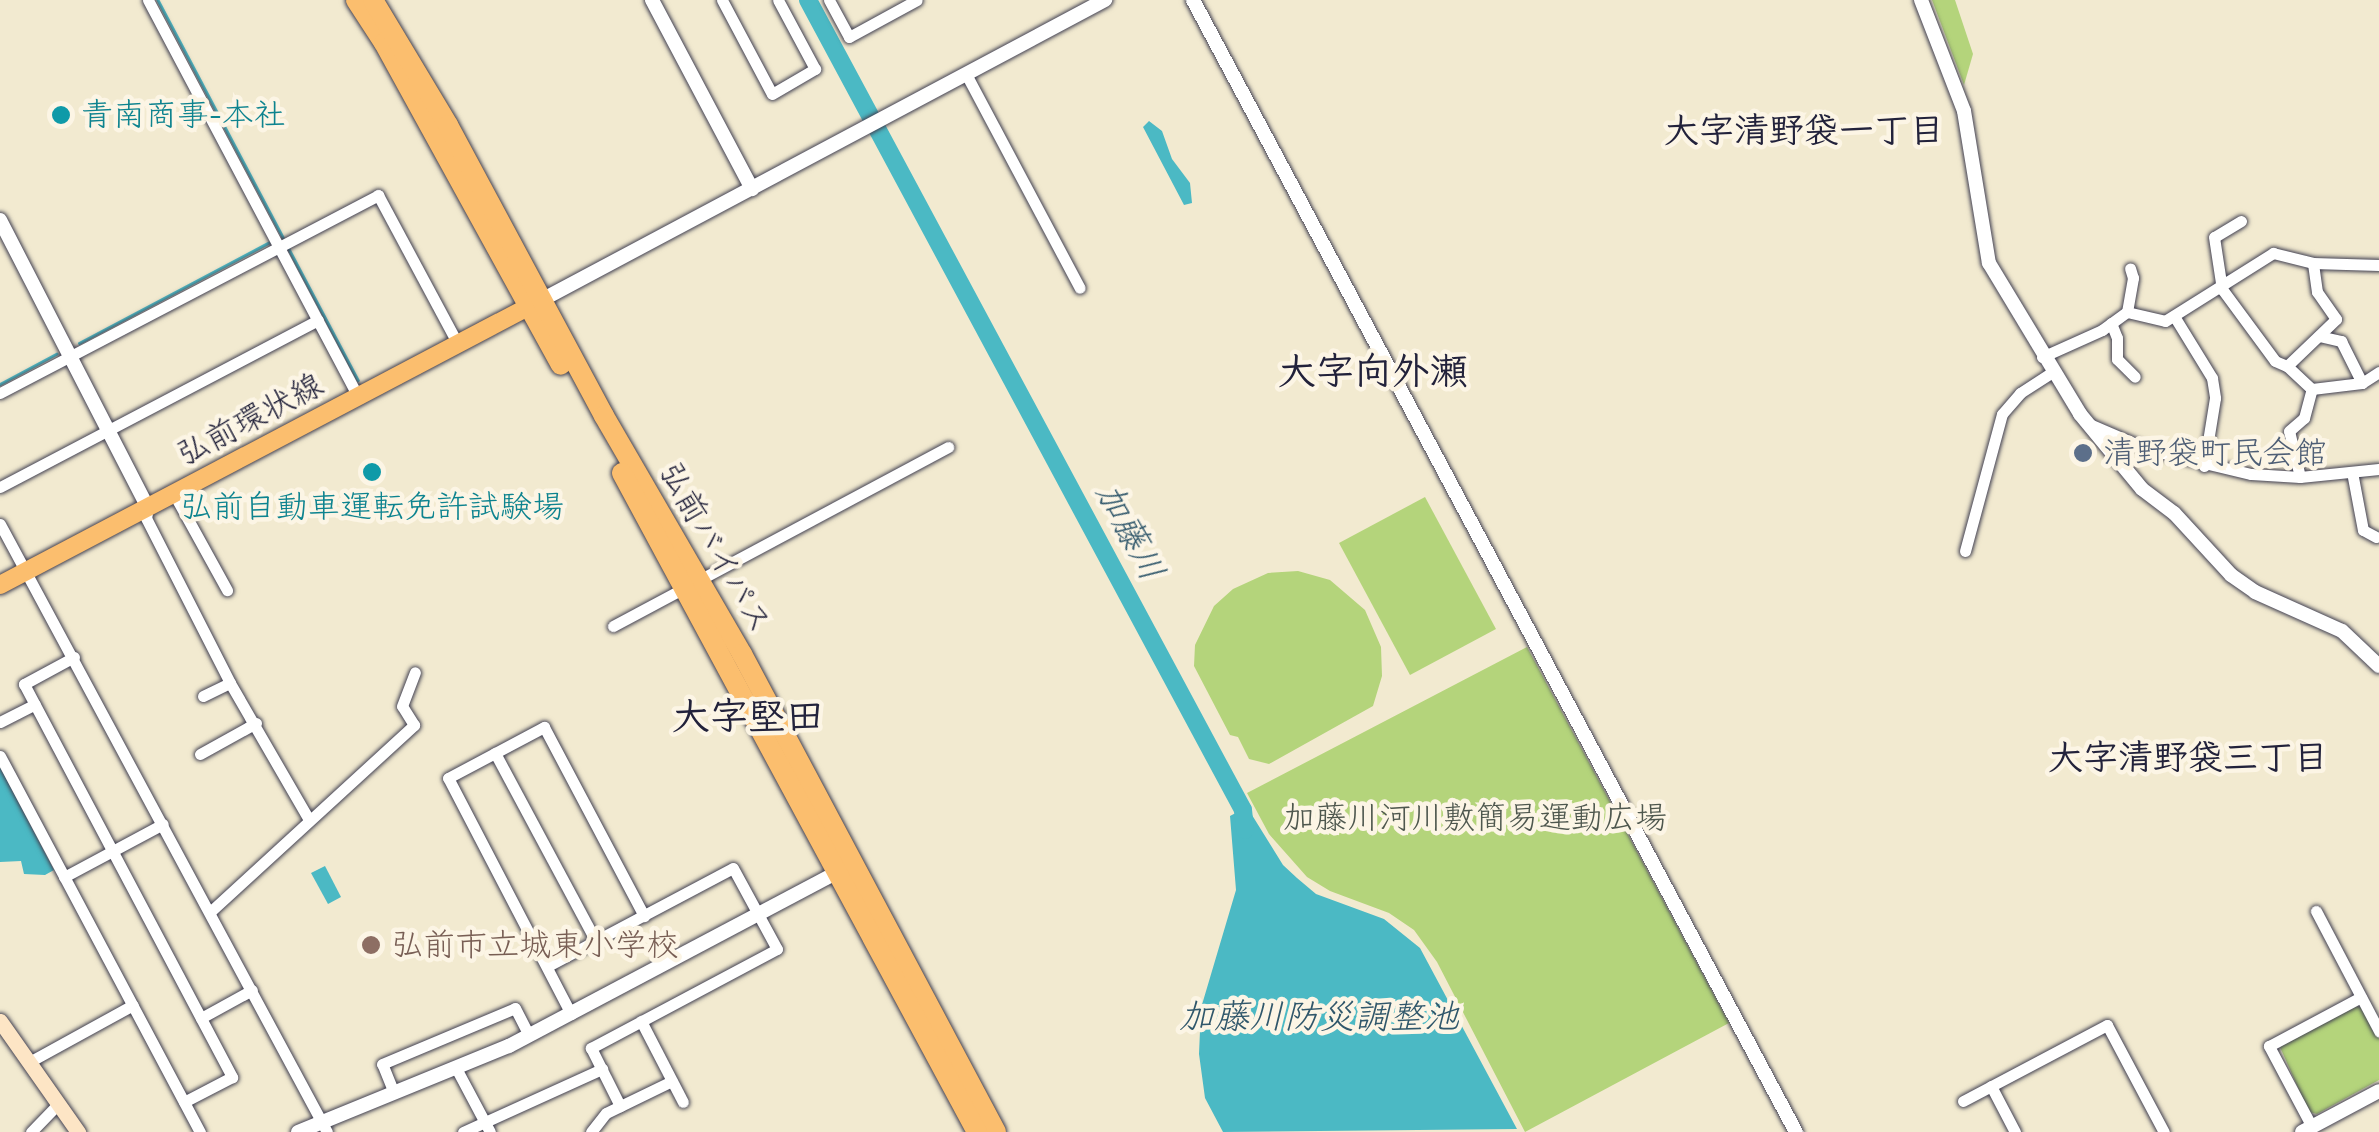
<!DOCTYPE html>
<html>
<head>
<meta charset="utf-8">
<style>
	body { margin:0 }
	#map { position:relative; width:2379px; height:1132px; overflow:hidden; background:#f2ead0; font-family:"Comic Neue","Klee One",sans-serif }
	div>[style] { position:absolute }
	.green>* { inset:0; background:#b4d47b }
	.water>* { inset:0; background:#4bb9c4 }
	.stream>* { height:2.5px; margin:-1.25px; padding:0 1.25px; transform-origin:1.25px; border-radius:1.25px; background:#4bb9c4 }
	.river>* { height:18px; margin:-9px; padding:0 9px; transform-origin:9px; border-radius:9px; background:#4bb9c4 }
	.roads { filter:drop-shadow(0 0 2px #414051) drop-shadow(0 0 2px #414051) }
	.minor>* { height:11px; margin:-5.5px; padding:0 5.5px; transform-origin:5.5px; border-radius:5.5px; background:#fff }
	.tertiary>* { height:14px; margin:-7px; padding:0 7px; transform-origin:7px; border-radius:7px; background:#fff }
	.secondary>* { height:15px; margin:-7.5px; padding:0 7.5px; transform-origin:7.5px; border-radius:7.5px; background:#fde5c5 }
	.primary>* { height:18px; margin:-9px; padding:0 9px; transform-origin:9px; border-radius:9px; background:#fbbe6e }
	.trunk>* { height:20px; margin:-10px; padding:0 10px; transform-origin:10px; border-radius:10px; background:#fbbe6e }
	.dots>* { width:28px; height:28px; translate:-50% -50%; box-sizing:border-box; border:5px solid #fcf5e5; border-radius:50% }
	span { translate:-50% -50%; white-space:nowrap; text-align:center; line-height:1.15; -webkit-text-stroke:9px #fcf5e5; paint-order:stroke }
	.culture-label { font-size:32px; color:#0d838f }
	.left { translate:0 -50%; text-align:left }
	.street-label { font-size:32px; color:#22223b }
	.service-label { font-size:32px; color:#4e5e75 }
	.park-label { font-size:32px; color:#4e574e }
	.education-label { font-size:32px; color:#785e54 }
	.neighbourhood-label { font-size:35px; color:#22223b; font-weight:700 }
	.water-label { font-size:35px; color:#30576b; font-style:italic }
	.quarter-label { font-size:38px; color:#22223b; font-weight:700 }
</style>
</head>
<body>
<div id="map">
	<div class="green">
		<div style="clip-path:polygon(1932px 0,1955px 0,1973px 54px,1964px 85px)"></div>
		<div style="clip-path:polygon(1425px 497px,1496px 629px,1410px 675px,1339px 543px)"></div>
		<div style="clip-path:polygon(1298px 571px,1330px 580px,1365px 610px,1381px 647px,1382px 676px,1373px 706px,1269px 764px,1249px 759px,1238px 737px,1230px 735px,1194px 666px,1195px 645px,1214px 606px,1233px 589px,1268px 573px)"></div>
		<div style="clip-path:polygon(1527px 647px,1729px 1023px,1525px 1132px,1437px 962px,1414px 930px,1389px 913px,1330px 891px,1307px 877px,1269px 834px,1247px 793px)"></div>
		<div style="clip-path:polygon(2353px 1005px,2362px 1008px,2379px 1039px,2379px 1080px,2317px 1114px,2309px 1112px,2279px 1045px)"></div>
	</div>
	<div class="water">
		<div style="clip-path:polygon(1149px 121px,1162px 131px,1172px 159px,1190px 183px,1192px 203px,1184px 205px,1143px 127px)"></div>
		<div style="clip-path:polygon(0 767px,54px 870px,45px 875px,24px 874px,21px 861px,0 862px)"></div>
		<div style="clip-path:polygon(1247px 807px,1283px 865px,1297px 878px,1316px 894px,1384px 919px,1420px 948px,1517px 1129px,1223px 1132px,1205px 1098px,1199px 1054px,1201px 1008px,1236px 890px,1230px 816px)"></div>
		<div style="clip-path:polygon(325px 866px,341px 897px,328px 904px,311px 873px)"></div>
	</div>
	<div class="stream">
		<div style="left:158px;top:0;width:268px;rotate:62.2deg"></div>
		<div style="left:289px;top:249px;width:148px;rotate:62.2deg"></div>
		<div style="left:79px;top:343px;width:214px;rotate:-27.9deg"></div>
		<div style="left:0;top:384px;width:64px;rotate:-28.2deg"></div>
	</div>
	<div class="river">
		<div style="left:808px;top:0;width:919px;rotate:61.76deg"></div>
		<div style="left:1243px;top:810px;width:20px;rotate:84deg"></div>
	</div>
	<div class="roads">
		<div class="minor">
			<div style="left:148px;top:0;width:448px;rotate:62.1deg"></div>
			<div style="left:722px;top:0;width:106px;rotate:62deg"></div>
			<div style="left:772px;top:94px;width:50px;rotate:-30.2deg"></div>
			<div style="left:815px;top:69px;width:78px;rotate:-118.2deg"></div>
			<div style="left:829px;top:0;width:42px;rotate:61.6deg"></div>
			<div style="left:849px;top:37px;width:77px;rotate:-28.6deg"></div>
			<div style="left:966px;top:74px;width:242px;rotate:62deg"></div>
			<div style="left:2241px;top:221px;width:31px;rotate:149deg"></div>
			<div style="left:2214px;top:237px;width:53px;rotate:81.3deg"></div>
			<div style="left:2222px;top:289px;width:89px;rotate:53.6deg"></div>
			<div style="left:2275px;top:361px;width:13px;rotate:23deg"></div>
			<div style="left:2287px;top:366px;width:34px;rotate:43deg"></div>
			<div style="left:2312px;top:389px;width:50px;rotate:-6.8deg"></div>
			<div style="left:2362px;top:383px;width:20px;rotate:-33deg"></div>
			<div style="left:2127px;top:312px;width:35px;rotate:-80deg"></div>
			<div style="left:2133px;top:278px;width:10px;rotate:-107deg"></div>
			<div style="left:2174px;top:316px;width:73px;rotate:58.5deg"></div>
			<div style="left:2212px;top:378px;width:20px;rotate:81deg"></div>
			<div style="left:2215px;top:398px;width:69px;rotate:99.2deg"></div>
			<div style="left:2111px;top:323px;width:16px;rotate:68deg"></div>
			<div style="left:2117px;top:338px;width:21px;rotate:90deg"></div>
			<div style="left:2117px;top:359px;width:25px;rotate:45deg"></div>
			<div style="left:2319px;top:336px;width:23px;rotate:13deg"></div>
			<div style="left:2341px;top:341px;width:47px;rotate:63.4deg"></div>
			<div style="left:2042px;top:357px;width:66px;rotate:-24.2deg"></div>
			<div style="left:2102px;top:330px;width:31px;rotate:-36deg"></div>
			<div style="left:2127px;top:312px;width:39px;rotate:13deg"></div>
			<div style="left:2165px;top:321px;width:128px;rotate:-32.2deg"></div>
			<div style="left:2273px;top:253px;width:41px;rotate:14deg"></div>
			<div style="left:2313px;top:263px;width:66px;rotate:1.7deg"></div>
			<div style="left:2287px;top:366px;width:68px;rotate:-43.8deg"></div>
			<div style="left:2336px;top:319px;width:33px;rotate:-125deg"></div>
			<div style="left:2317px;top:292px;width:29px;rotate:-98deg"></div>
			<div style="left:0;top:393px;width:427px;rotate:-27.6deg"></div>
			<div style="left:378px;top:195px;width:169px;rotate:61.8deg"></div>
			<div style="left:2087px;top:423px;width:69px;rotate:23.2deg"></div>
			<div style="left:2150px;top:450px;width:104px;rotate:13.4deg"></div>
			<div style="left:2251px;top:474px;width:49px;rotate:3.5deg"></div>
			<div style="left:2300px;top:477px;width:79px;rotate:-5.8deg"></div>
			<div style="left:2352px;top:472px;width:59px;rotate:79.3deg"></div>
			<div style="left:2363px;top:530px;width:15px;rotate:28deg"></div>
			<div style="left:2300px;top:477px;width:47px;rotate:-103.4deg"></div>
			<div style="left:2289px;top:431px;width:20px;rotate:-41deg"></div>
			<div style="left:2304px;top:418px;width:30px;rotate:-75deg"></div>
			<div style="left:0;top:487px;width:359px;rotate:-27.7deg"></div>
			<div style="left:174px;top:494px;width:110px;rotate:61.1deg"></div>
			<div style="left:148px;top:508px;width:10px;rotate:101deg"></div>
			<div style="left:146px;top:518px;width:185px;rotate:63deg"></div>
			<div style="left:230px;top:683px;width:156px;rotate:60deg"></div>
			<div style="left:0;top:524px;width:690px;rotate:61.73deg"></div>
			<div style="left:1965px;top:551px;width:142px;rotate:-74.9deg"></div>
			<div style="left:2002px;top:414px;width:28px;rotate:-49deg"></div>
			<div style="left:2020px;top:393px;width:38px;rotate:-33deg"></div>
			<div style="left:613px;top:626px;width:380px;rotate:-28.1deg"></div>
			<div style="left:74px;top:657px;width:57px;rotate:151.6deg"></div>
			<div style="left:24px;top:684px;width:445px;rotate:62.1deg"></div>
			<div style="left:232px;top:1077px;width:54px;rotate:152.5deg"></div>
			<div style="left:203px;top:696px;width:30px;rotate:-26deg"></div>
			<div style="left:0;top:722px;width:39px;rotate:-27deg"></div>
			<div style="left:495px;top:753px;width:213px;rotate:61.8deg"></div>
			<div style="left:200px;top:754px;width:64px;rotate:-29deg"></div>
			<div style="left:0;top:756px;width:426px;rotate:62deg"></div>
			<div style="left:64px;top:877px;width:112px;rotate:-28.2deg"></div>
			<div style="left:2316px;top:911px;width:136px;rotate:62.3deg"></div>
			<div style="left:210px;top:912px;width:277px;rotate:-42.5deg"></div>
			<div style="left:414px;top:725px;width:22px;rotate:-122deg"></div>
			<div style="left:402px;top:706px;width:36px;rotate:-69deg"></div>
			<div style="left:548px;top:966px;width:209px;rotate:-27.9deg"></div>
			<div style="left:733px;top:868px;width:92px;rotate:61.5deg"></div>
			<div style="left:777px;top:949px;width:211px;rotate:152deg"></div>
			<div style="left:591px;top:1048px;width:65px;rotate:63.4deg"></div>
			<div style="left:571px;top:1014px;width:266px;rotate:-117.5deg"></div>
			<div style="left:448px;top:778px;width:109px;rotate:-28deg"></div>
			<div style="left:544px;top:727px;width:214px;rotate:62.1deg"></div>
			<div style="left:201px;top:1018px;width:58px;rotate:-28.8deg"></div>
			<div style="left:641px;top:1021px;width:91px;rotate:62.6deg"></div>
			<div style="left:31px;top:1061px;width:116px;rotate:-28.8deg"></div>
			<div style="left:456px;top:1068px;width:72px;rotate:62deg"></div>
			<div style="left:1991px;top:1086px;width:52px;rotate:62.4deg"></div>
			<div style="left:394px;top:1093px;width:31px;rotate:-112deg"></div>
			<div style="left:382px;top:1064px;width:144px;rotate:-22.8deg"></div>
			<div style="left:515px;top:1008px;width:31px;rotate:63deg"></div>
			<div style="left:1963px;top:1101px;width:163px;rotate:-27.8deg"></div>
			<div style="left:2107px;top:1025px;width:121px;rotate:62deg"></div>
			<div style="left:2312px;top:1127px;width:92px;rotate:-118deg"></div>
			<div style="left:2269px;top:1046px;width:104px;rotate:-28deg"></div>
			<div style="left:31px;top:1132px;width:40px;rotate:-46deg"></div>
			<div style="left:463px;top:1132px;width:153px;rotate:-24.4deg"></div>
			<div style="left:591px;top:1132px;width:24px;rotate:-52deg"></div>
			<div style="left:606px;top:1113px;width:73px;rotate:-25.9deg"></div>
		</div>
		<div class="tertiary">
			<div style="left:652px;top:0;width:214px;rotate:62.1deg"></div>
			<div style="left:1193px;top:0;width:1283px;rotate:61.96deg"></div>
			<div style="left:1921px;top:0;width:119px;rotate:68.8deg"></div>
			<div style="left:1964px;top:111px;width:154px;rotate:80.7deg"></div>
			<div style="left:1989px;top:263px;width:176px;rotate:58.9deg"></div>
			<div style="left:2080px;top:414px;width:97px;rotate:50.4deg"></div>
			<div style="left:2142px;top:489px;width:40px;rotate:37deg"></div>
			<div style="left:2174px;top:513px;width:84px;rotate:47.4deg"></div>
			<div style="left:2231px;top:575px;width:29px;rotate:35deg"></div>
			<div style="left:2255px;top:592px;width:95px;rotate:24.1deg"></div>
			<div style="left:2342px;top:631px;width:51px;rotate:43.4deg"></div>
			<div style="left:0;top:220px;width:324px;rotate:62.8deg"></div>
			<div style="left:536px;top:303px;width:645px;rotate:-28.04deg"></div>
			<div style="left:298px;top:1132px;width:228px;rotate:-22.2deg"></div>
			<div style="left:509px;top:1046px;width:377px;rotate:-27.9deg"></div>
			<div style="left:2302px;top:1132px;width:87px;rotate:-28deg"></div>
		</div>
		<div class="secondary">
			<div style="left:0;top:1021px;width:136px;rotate:54.9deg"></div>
		</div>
		<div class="primary">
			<div style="left:0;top:585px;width:597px;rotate:-27.77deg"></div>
		</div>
		<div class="trunk">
			<div style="left:356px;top:0;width:51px;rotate:56.9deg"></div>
			<div style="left:384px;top:43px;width:367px;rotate:61.2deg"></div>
			<div style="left:373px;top:0;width:146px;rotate:59deg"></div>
			<div style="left:448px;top:125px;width:330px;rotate:61.8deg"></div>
			<div style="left:604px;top:416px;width:275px;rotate:59.9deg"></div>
			<div style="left:742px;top:654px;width:541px;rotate:62.01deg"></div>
			<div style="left:622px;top:473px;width:749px;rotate:61.69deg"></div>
		</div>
	</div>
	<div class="dots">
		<div style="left:61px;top:115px;background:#0f9aa8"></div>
		<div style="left:2083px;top:453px;background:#5c6f8a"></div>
		<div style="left:372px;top:472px;background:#0f9aa8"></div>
		<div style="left:371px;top:945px;background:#8d6e63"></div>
	</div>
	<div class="culture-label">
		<span class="left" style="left:81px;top:115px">青南商事-本社</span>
		<span style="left:372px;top:507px">弘前自動車運転免許試験場</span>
	</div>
	<div class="street-label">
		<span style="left:250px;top:420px;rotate:-28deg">弘前環状線</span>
		<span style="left:715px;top:548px;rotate:60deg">弘前バイパス</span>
	</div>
	<div class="service-label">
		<span class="left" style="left:2103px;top:453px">清野袋町民会館</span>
	</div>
	<div class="park-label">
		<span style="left:1475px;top:818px">加藤川河川敷簡易運動広場</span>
	</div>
	<div class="education-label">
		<span class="left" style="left:391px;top:945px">弘前市立城東小学校</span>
	</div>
	<div class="neighbourhood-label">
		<span style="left:1804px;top:131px">大字清野袋一丁目</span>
		<span style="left:2188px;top:758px">大字清野袋三丁目</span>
	</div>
	<div class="water-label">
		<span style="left:1130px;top:532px;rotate:62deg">加藤川</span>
		<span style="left:1319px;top:1017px">加藤川防災調整池</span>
	</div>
	<div class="quarter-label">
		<span style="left:1373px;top:373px">大字向外瀬</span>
		<span style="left:748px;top:718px">大字堅田</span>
	</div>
</div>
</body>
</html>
